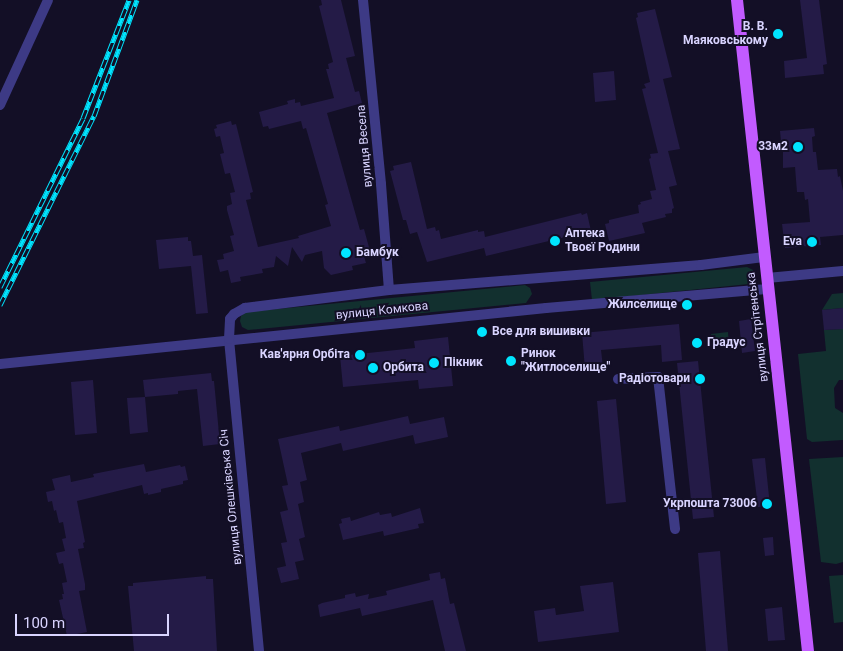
<!DOCTYPE html>
<html>
<head>
<meta charset="utf-8">
<style>
	body { margin:0 }
	#map { position:relative; width:843px; height:651px; overflow:hidden; background:#130f26; font-family:Roboto,sans-serif }
	div>[style] { position:absolute }
	.green>* { inset:0; background:#12302f }
	.building>* { inset:0; background:#241b47 }
	.minor>* { height:10px; margin:-5px; padding:0 5px; transform-origin:5px; border-radius:5px; background:#3d3a85 }
	.major>* { height:12px; margin:-6px; padding:0 6px; transform-origin:6px; border-radius:6px; background:#c25bff }
	.rail>* { height:5px; margin-top:-2.5px; transform-origin:0; background:repeating-linear-gradient(90deg,#130f26 0 9px,#00e5ff 0 18px); box-sizing:border-box; border-block:1px solid #00e5ff }
	.dots>* { width:14px; height:14px; translate:-50% -50%; box-sizing:border-box; border:2px solid #130f26; border-radius:50% }
	span { translate:-50% -50%; white-space:nowrap; text-align:center; line-height:1.15; -webkit-text-stroke:4px #130f26; paint-order:stroke }
	.poi-label { font-size:12px; color:#d9d4ff; font-weight:700 }
	.right { translate:-100% -50%; text-align:right }
	.left { translate:0 -50%; text-align:left }
	.street-label { font-size:12px; color:#d9d4ff }
	.scale { position:absolute; left:15px; top:614px; width:154px; height:22px; box-sizing:border-box; border:2px solid #d9d4ff; border-top:0; padding-left:6px; font-size:15px; line-height:18px; white-space:nowrap; color:#d9d4ff; -webkit-text-stroke:4px #130f26; paint-order:stroke }
</style>
</head>
<body>
<div id="map">
	<div class="green">
		<div style="clip-path:polygon(747px 267px,753px 270px,755px 275px,749px 284px,592px 300px,590px 282px)"></div>
		<div style="clip-path:polygon(525px 285px,530px 288px,532px 294px,526px 303px,248px 330px,242px 327px,240px 321px,241px 316px,246px 312px)"></div>
		<div style="clip-path:polygon(843px 293px,843px 308px,822px 310px,832px 294px)"></div>
		<div style="clip-path:polygon(843px 329px,843px 380px,839px 380px,834px 388px,835px 408px,843px 413px,843px 440px,812px 442px,807px 439px,798px 354px,826px 351px,824px 330px)"></div>
		<div style="clip-path:polygon(728px 332px,729px 346px,713px 347px,711px 334px)"></div>
		<div style="clip-path:polygon(843px 457px,843px 562px,836px 564px,821px 562px,809px 459px)"></div>
		<div style="clip-path:polygon(843px 575px,843px 622px,834px 623px,829px 576px)"></div>
	</div>
	<div class="building">
		<div style="clip-path:polygon(321px 0,341px 0,355px 56px,346px 58px,355px 92px,359px 91px,362px 103px,327px 113px,360px 230px,364px 229px,370px 251px,363px 253px,366px 263px,352px 266px,353px 270px,331px 275px,324px 268px,322px 251px,305px 255px,302px 262px,292px 247px,288px 266px,276px 256px,274px 267px,262px 269px,263px 273px,240px 277px,241px 281px,231px 283px,228px 270px,220px 272px,217px 260px,224px 259px,223px 254px,234px 251px,230px 236px,234px 235px,227px 210px,227px 206px,232px 204px,230px 193px,235px 192px,230px 173px,225px 174px,220px 154px,224px 153px,220px 136px,216px 137px,214px 129px,217px 128px,216px 125px,231px 121px,232px 125px,236px 124px,253px 192px,250px 193px,251px 199px,246px 200px,258px 247px,299px 238px,298px 236px,331px 226px,325px 205px,328px 204px,306px 128px,303px 129px,301px 121px,269px 129px,268px 126px,263px 127px,259px 112px,288px 104px,287px 101px,295px 99px,295px 103px,300px 102px,301px 106px,334px 98px,326px 69px,329px 69px,328px 64px,333px 62px,319px 6px,322px 5px)"></div>
		<div style="clip-path:polygon(800px 0,819px 0,827px 64px,823px 65px,824px 74px,785px 78px,784px 61px,807px 58px)"></div>
		<div style="clip-path:polygon(655px 9px,672px 77px,663px 79px,680px 149px,668px 151px,677px 185px,669px 187px,674px 208px,672px 209px,672px 213px,665px 214px,666px 217px,642px 223px,645px 233px,609px 241px,605px 224px,609px 223px,609px 220px,639px 213px,638px 205px,641px 204px,640px 202px,652px 199px,650px 191px,656px 190px,649px 159px,651px 158px,650px 154px,658px 153px,642px 89px,646px 88px,644px 84px,650px 82px,636px 18px,638px 17px,637px 13px)"></div>
		<div style="clip-path:polygon(614px 71px,616px 100px,595px 102px,593px 73px)"></div>
		<div style="clip-path:polygon(814px 128px,815px 136px,812px 137px,813px 152px,816px 152px,818px 170px,837px 169px,838px 177px,840px 176px,843px 191px,843px 235px,820px 237px,821px 245px,785px 248px,782px 224px,810px 222px,808px 199px,805px 200px,804px 192px,797px 192px,795px 167px,783px 168px,783px 141px,781px 141px,780px 131px)"></div>
		<div style="clip-path:polygon(411px 162px,427px 229px,435px 227px,436px 231px,439px 230px,441px 239px,478px 230px,478px 232px,484px 231px,485px 237px,581px 213px,582px 215px,587px 213px,591px 231px,486px 256px,484px 248px,427px 262px,417px 232px,410px 234px,406px 220px,403px 220px,390px 171px,394px 170px,393px 166px)"></div>
		<div style="clip-path:polygon(188px 237px,188px 241px,191px 241px,193px 256px,202px 255px,208px 313px,196px 314px,191px 266px,159px 269px,156px 240px)"></div>
		<div style="clip-path:polygon(843px 308px,843px 329px,824px 330px,822px 310px)"></div>
		<div style="clip-path:polygon(751px 319px,755px 351px,742px 353px,739px 321px)"></div>
		<div style="clip-path:polygon(679px 324px,682px 360px,662px 362px,661px 345px,601px 350px,603px 367px,585px 369px,582px 333px)"></div>
		<div style="clip-path:polygon(448px 337px,453px 386px,419px 389px,418px 380px,343px 387px,340px 356px,415px 348px,414px 341px)"></div>
		<div style="clip-path:polygon(698px 361px,714px 517px,693px 519px,677px 363px)"></div>
		<div style="clip-path:polygon(211px 373px,212px 381px,214px 381px,220px 444px,203px 446px,197px 389px,178px 391px,178px 394px,145px 397px,143px 380px)"></div>
		<div style="clip-path:polygon(93px 380px,97px 433px,75px 435px,71px 382px)"></div>
		<div style="clip-path:polygon(145px 397px,148px 432px,130px 434px,127px 398px)"></div>
		<div style="clip-path:polygon(616px 399px,626px 502px,606px 504px,597px 401px)"></div>
		<div style="clip-path:polygon(408px 416px,410px 424px,444px 417px,448px 437px,415px 444px,413px 435px,343px 451px,341px 443px,301px 453px,307px 480px,300px 482px,304px 502px,298px 504px,305px 537px,299px 539px,304px 560px,295px 562px,299px 579px,281px 583px,277px 568px,286px 566px,281px 543px,287px 542px,280px 512px,288px 510px,282px 486px,288px 485px,278px 439px,339px 426px,340px 431px)"></div>
		<div style="clip-path:polygon(765px 458px,770px 506px,758px 507px,752px 459px)"></div>
		<div style="clip-path:polygon(144px 464px,146px 472px,180px 465px,181px 467px,185px 466px,188px 480px,183px 481px,183px 484px,161px 489px,161px 492px,148px 495px,148px 493px,144px 494px,142px 485px,77px 501px,85px 542px,83px 543px,84px 548px,78px 549px,85px 584px,85px 590px,79px 591px,87px 632px,67px 636px,59px 600px,63px 599px,62px 594px,64px 594px,62px 583px,67px 582px,63px 563px,59px 564px,56px 553px,65px 551px,62px 539px,66px 538px,63px 522px,59px 523px,56px 510px,54px 511px,52px 501px,48px 502px,46px 492px,55px 490px,52px 479px,70px 475px,71px 482px,94px 477px,93px 474px)"></div>
		<div style="clip-path:polygon(420px 508px,424px 523px,418px 524px,419px 528px,384px 536px,383px 531px,343px 540px,339px 524px,342px 523px,341px 519px,350px 517px,351px 521px,379px 512px,380px 515px,391px 513px,392px 517px)"></div>
		<div style="clip-path:polygon(773px 537px,774px 555px,765px 556px,763px 538px)"></div>
		<div style="clip-path:polygon(720px 551px,728px 651px,706px 651px,698px 553px)"></div>
		<div style="clip-path:polygon(440px 572px,441px 579px,445px 578px,450px 604px,454px 603px,466px 651px,445px 651px,433px 600px,362px 616px,360px 608px,320px 617px,318px 605px,322px 603px,345px 598px,345px 595px,355px 593px,356px 597px,369px 594px,368px 599px,387px 595px,386px 591px,430px 580px,429px 574px)"></div>
		<div style="clip-path:polygon(206px 576px,206px 579px,213px 579px,217px 651px,134px 651px,128px 586px,133px 586px,133px 583px)"></div>
		<div style="clip-path:polygon(613px 582px,619px 632px,538px 642px,534px 611px,555px 608px,556px 615px,584px 611px,580px 586px)"></div>
		<div style="clip-path:polygon(782px 607px,785px 640px,768px 641px,765px 609px)"></div>
	</div>
	<div class="minor">
		<div style="left:363px;top:0;width:185px;rotate:84.4deg"></div>
		<div style="left:381px;top:184px;width:106px;rotate:85.7deg"></div>
		<div style="left:0;top:105px;width:115px;rotate:-65.4deg"></div>
		<div style="left:767px;top:278px;width:76px;rotate:-5.3deg"></div>
		<div style="left:0;top:364px;width:549px;rotate:-5.86deg"></div>
		<div style="left:546px;top:308px;width:223px;rotate:-4.9deg"></div>
		<div style="left:618px;top:379px;width:40px;rotate:-2.9deg"></div>
		<div style="left:658px;top:377px;width:153px;rotate:83.6deg"></div>
		<div style="left:259px;top:651px;width:313px;rotate:-95.5deg"></div>
		<div style="left:229px;top:339px;width:20px;rotate:-87deg"></div>
		<div style="left:230px;top:319px;width:6px;rotate:-51deg"></div>
		<div style="left:234px;top:314px;width:13px;rotate:-29deg"></div>
		<div style="left:245px;top:308px;width:145px;rotate:-7.1deg"></div>
		<div style="left:389px;top:290px;width:313px;rotate:-4.6deg"></div>
		<div style="left:701px;top:265px;width:64px;rotate:-7.2deg"></div>
	</div>
	<div class="major">
		<div style="left:737px;top:0;width:655px;rotate:83.78deg"></div>
	</div>
	<div class="rail">
		<div style="left:0;top:287px;width:188px;rotate:-63.8deg"></div>
		<div style="left:83px;top:118px;width:127px;rotate:-68.7deg"></div>
		<div style="left:0;top:305px;width:211px;rotate:-63.6deg"></div>
		<div style="left:94px;top:116px;width:124px;rotate:-69.7deg"></div>
	</div>
	<div class="dots">
		<div style="left:778px;top:34px;background:#00e5ff"></div>
		<div style="left:798px;top:147px;background:#00e5ff"></div>
		<div style="left:555px;top:241px;background:#00e5ff"></div>
		<div style="left:812px;top:242px;background:#00e5ff"></div>
		<div style="left:346px;top:253px;background:#00e5ff"></div>
		<div style="left:687px;top:305px;background:#00e5ff"></div>
		<div style="left:482px;top:332px;background:#00e5ff"></div>
		<div style="left:697px;top:343px;background:#00e5ff"></div>
		<div style="left:360px;top:355px;background:#00e5ff"></div>
		<div style="left:511px;top:361px;background:#00e5ff"></div>
		<div style="left:434px;top:363px;background:#00e5ff"></div>
		<div style="left:373px;top:368px;background:#00e5ff"></div>
		<div style="left:700px;top:379px;background:#00e5ff"></div>
		<div style="left:767px;top:504px;background:#00e5ff"></div>
	</div>
	<div class="poi-label">
		<span class="right" style="left:768px;top:34px">В. В.<br>Маяковському</span>
		<span class="right" style="left:788px;top:147px">33м2</span>
		<span class="left" style="left:565px;top:241px">Аптека<br>Твоєї Родини</span>
		<span class="right" style="left:802px;top:242px">Eva</span>
		<span class="left" style="left:356px;top:253px">Бамбук</span>
		<span class="right" style="left:677px;top:305px">Жилселище</span>
		<span class="left" style="left:492px;top:332px">Все для вишивки</span>
		<span class="left" style="left:707px;top:343px">Градус</span>
		<span class="left" style="left:521px;top:361px">Ринок<br>"Житлоселище"</span>
		<span class="right" style="left:350px;top:355px">Кав'ярня Орбіта</span>
		<span class="left" style="left:444px;top:363px">Пікник</span>
		<span class="left" style="left:383px;top:368px">Орбита</span>
		<span class="right" style="left:690px;top:379px">Радіотовари</span>
		<span class="right" style="left:757px;top:504px">Укрпошта 73006</span>
	</div>
	<div class="street-label">
		<span style="left:365px;top:146px;rotate:-95deg">вулиця Весела</span>
		<span style="left:382px;top:311px;rotate:-6deg">вулиця Комкова</span>
		<span style="left:758px;top:327px;rotate:-97deg">вулиця Стрітенська</span>
		<span style="left:231px;top:497px;rotate:-96deg">вулиця Олешківська Січ</span>
	</div>
	<div class="scale">100 m</div>
</div>
</body>
</html>
